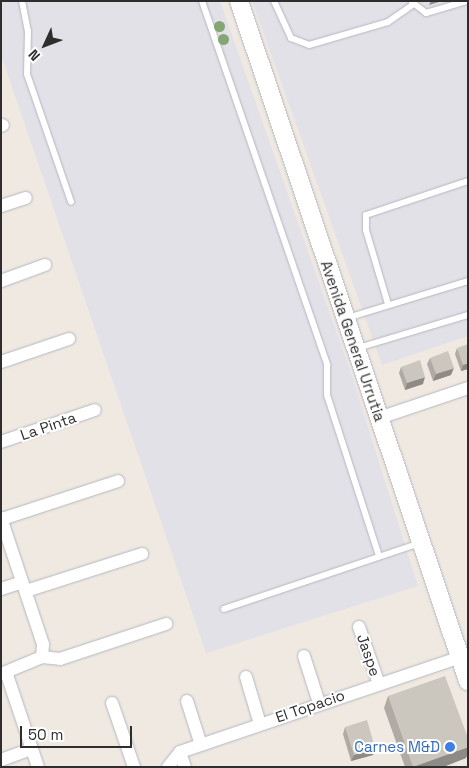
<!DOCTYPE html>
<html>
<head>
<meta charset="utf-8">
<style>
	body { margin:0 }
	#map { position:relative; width:469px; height:768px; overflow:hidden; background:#efe9e1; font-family:"Space Grotesk",sans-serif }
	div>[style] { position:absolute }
	.industrial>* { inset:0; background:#e3e1e8 }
	.roads { filter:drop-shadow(0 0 1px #b4b7c1) drop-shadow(0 0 1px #b4b7c1) }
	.lane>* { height:6px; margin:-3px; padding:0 3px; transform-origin:3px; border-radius:3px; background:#fff }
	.street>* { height:12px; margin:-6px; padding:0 6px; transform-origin:6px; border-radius:6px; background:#fff }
	.secondary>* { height:18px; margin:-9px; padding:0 9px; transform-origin:9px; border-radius:9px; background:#fff }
	.trees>* { width:11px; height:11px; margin:-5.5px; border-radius:50%; background:#84a574 }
	.wall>* { inset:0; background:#afaba4 }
	.shaded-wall>* { inset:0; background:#8e8b86 }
	.building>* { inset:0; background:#cbc7bf }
	.dots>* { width:14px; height:14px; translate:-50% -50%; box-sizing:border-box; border:2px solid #fff; border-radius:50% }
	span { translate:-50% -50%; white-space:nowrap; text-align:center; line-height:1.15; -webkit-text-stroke:4px #fff; paint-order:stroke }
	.street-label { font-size:15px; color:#2e2e2e }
	.shop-label { font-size:15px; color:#366cbe }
	.right { translate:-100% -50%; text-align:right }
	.frame { position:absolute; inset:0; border:2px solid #2e2e2e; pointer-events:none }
	.north { position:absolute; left:20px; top:20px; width:50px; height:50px; -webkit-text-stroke:4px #fff; paint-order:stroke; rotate:227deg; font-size:14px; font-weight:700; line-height:20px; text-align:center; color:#2e2e2e }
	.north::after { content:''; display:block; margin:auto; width:18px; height:22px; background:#2e2e2e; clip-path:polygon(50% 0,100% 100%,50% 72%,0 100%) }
	.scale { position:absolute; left:20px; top:726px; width:112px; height:22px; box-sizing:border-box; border:2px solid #2e2e2e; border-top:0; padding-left:6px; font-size:15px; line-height:18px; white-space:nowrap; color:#2e2e2e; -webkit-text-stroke:4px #fff; paint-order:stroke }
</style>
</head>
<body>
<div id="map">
	<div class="industrial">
		<div style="clip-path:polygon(1px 1px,220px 1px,352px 376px,418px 586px,206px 653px,1px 55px)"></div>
		<div style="clip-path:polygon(252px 1px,468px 1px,468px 336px,382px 365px)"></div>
	</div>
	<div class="roads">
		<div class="lane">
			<div style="left:22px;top:1px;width:31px;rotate:79deg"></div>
			<div style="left:28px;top:31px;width:43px;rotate:91.3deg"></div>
			<div style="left:27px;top:74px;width:135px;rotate:71deg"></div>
			<div style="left:202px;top:1px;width:385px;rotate:71deg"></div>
			<div style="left:327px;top:365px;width:30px;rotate:90deg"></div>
			<div style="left:327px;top:395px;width:169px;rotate:72.1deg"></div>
			<div style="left:274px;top:1px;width:41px;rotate:65.3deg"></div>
			<div style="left:291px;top:38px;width:19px;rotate:21deg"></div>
			<div style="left:309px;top:45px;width:82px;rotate:-16.2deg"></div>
			<div style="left:388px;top:22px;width:29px;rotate:-35deg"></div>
			<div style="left:412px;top:2px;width:18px;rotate:38deg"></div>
			<div style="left:426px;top:13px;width:43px;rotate:-16.3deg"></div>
			<div style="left:388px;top:304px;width:77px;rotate:-106.6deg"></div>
			<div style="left:366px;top:230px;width:15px;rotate:-90deg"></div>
			<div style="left:366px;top:215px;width:108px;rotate:-18.4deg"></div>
			<div style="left:347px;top:318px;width:127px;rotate:-17deg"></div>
			<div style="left:358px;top:348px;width:115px;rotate:-16.7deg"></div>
			<div style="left:224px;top:609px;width:207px;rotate:-18.6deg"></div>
		</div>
		<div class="street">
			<div style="left:1px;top:126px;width:2px;rotate:-27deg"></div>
			<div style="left:1px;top:206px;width:26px;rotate:-18deg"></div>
			<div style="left:1px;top:281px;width:47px;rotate:-20deg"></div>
			<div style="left:1px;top:362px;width:72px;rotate:-18.7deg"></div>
			<div style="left:379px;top:418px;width:94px;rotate:-18.6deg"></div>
			<div style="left:1px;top:442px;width:99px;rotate:-18.8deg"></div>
			<div style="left:1px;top:518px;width:133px;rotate:71.6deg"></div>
			<div style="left:43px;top:644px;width:13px;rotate:94deg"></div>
			<div style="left:2px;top:519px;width:122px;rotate:-18.1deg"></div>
			<div style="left:1px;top:589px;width:22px;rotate:-18deg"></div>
			<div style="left:26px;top:591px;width:122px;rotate:-17.7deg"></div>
			<div style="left:359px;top:627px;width:60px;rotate:70.7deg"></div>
			<div style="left:304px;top:656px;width:49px;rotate:72.3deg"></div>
			<div style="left:42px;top:657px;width:18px;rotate:6deg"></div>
			<div style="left:60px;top:659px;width:112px;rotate:-18.3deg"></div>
			<div style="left:6px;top:672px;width:100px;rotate:71.4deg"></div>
			<div style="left:1px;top:674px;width:44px;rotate:-22.5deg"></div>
			<div style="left:246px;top:677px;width:49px;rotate:73.4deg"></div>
			<div style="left:187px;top:701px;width:46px;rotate:72.3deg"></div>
			<div style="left:112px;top:703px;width:68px;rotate:71deg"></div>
			<div style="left:180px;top:752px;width:16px;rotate:72deg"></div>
			<div style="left:1px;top:760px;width:33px;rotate:-20deg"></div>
			<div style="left:168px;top:767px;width:19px;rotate:-51deg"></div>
			<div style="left:180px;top:752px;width:296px;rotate:-18.7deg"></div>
		</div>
		<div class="secondary">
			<div style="left:239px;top:1px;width:718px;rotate:71.39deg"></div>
		</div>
	</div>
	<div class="trees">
		<div style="left:219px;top:26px"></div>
		<div style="left:223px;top:39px"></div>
	</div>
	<div class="wall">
		<div style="clip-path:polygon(457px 348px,468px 369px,461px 371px,455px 354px)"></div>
		<div style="clip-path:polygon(430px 358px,451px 375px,433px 381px,427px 364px)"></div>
		<div style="clip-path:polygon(401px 367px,423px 384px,405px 390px,399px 373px)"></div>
		<div style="clip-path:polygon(388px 696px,466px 758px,443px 767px,405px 767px,384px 708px)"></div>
		<div style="clip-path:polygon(345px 727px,375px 748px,373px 755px,351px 761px,343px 734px)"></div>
	</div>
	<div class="shaded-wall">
		<div style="clip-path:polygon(431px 1px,442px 1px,429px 5px)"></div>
		<div style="clip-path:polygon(468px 363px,468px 369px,461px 371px,463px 365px)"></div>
		<div style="clip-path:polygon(454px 368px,451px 375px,433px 381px,436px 374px)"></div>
		<div style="clip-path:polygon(425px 377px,423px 384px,405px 390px,407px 383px)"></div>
		<div style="clip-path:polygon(468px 747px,468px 754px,466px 758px,443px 767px,413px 767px)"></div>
		<div style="clip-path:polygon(375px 748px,373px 755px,351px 761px,354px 755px)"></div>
	</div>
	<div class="building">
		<div style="clip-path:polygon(468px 344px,468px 363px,463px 365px,457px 348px)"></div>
		<div style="clip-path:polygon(448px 351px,454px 368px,436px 374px,430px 358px)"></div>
		<div style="clip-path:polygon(420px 360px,425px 377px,407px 383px,401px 367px)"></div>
		<div style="clip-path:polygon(445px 676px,468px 738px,468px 747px,413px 767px,388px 696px)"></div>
		<div style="clip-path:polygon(367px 720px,375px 748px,354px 755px,345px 727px)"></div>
	</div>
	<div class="dots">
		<div style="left:450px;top:747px;background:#3f7fe0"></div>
	</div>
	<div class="street-label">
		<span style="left:353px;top:341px;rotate:71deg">Avenida General Urrutia</span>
		<span style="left:48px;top:426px;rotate:-19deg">La Pinta</span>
		<span style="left:369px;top:655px;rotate:71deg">Jaspe</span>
		<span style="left:310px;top:706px;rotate:-19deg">El Topacio</span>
	</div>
	<div class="shop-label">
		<span class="right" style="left:440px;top:747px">Carnes M&amp;D</span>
	</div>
	<div class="frame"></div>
	<div class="north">N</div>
	<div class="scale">50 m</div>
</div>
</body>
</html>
